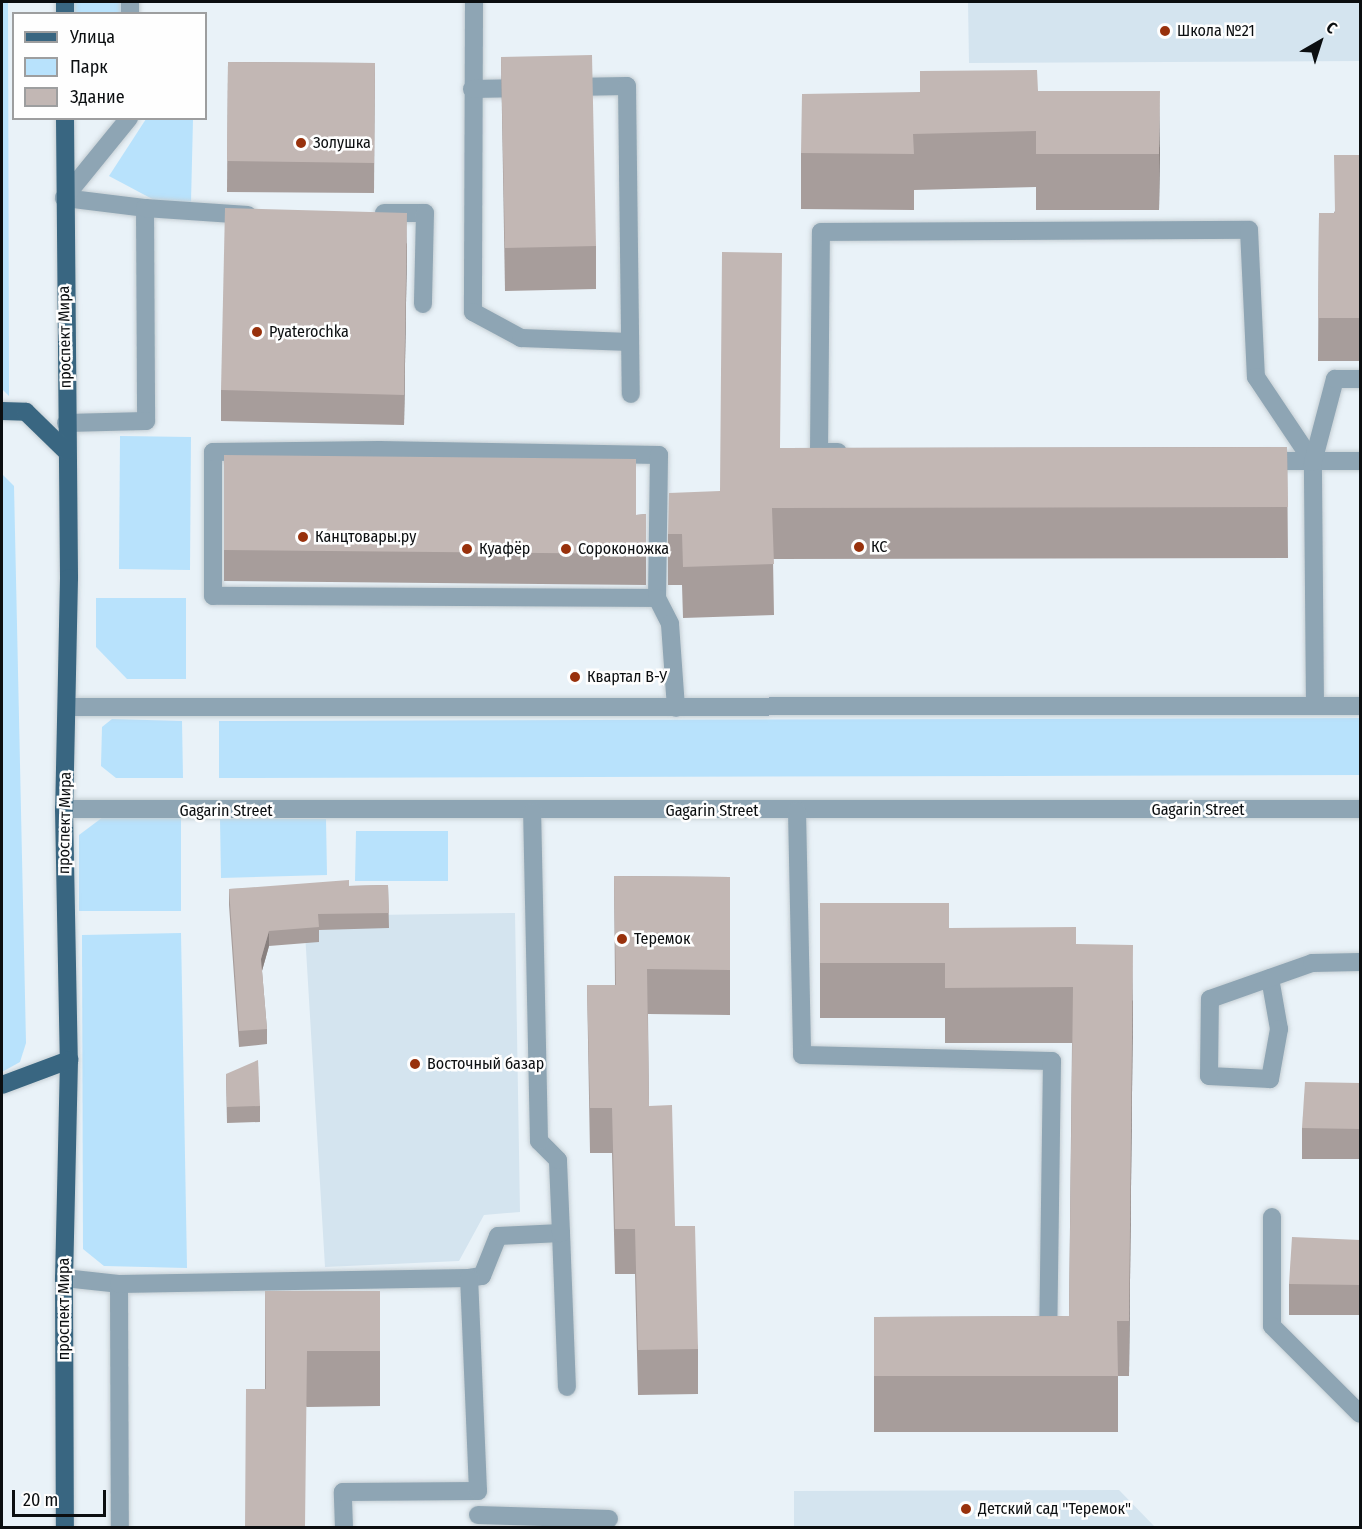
<!DOCTYPE html>
<html>
<head>
<meta charset="utf-8">
<style>
	body { margin:0 }
	#map { position:relative; width:1362px; height:1529px; overflow:hidden; background:#e9f2f8; font-family:"Fira Sans Condensed",sans-serif }
	div>[style] { position:absolute }
	.built>* { inset:0; background:#d4e4ef }
	.green>* { inset:0; background:#b8e2fc }
	.roads { filter:drop-shadow(0 0 2px #c5ced3) drop-shadow(0 0 2px #c5ced3) }
	.minor>* { height:18px; margin:-9px; padding:0 9px; transform-origin:9px; border-radius:9px; background:#8ea5b4 }
	.major>* { height:18px; margin:-9px; padding:0 9px; transform-origin:9px; border-radius:9px; background:#396681 }
	.wall>* { inset:0; background:#a79d9b }
	.shaded-wall>* { inset:0; background:#88807e }
	.building>* { inset:0; background:#c2b7b4 }
	.dots>* { width:16px; height:16px; translate:-50% -50%; box-sizing:border-box; border:3px solid #fefefe; border-radius:50% }
	span { translate:-50% -50%; white-space:nowrap; text-align:center; line-height:1.15; -webkit-text-stroke:5px #fefefe; paint-order:stroke }
	.poi-label { font-size:16px; color:#0b0e10 }
	.left { translate:0 -50%; text-align:left }
	.street-label { font-size:16px; color:#0b0e10 }
	.frame { position:absolute; inset:0; border:3px solid #0b0e10; pointer-events:none }
	.legend { position:absolute; left:12px; top:12px; width:195px; height:108px; box-sizing:border-box; background:#fefefe; border:2px solid #9d9e9f; margin:0; padding:8px 10px; list-style:none; font-size:18px; color:#0b0e10 }
	.legend li { display:flex; align-items:center; gap:12px; height:30px }
	.legend b { width:30px; border:2px solid #9d9e9f }
	.north { position:absolute; left:1290px; top:12px; width:60px; height:60px; -webkit-text-stroke:4px #fefefe; paint-order:stroke; rotate:39deg; font-size:16px; font-weight:700; line-height:24px; text-align:center; color:#0b0e10 }
	.north::after { content:''; display:block; margin:auto; width:21px; height:27px; background:#0b0e10; clip-path:polygon(50% 0,100% 100%,50% 72%,0 100%) }
	.scale { position:absolute; left:12px; top:1490px; width:94px; height:27px; box-sizing:border-box; border:3px solid #0b0e10; border-top:0; padding-left:8px; font-size:18px; line-height:21px; white-space:nowrap; color:#0b0e10; -webkit-text-stroke:4px #fefefe; paint-order:stroke }
</style>
</head>
<body>
<div id="map">
	<div class="built">
		<div style="clip-path:polygon(968px 2px,1360px 2px,1360px 61px,969px 63px)"></div>
		<div style="clip-path:polygon(515px 913px,520px 1212px,484px 1215px,459px 1261px,325px 1267px,304px 916px)"></div>
		<div style="clip-path:polygon(1119px 1490px,1155px 1527px,794px 1527px,794px 1491px)"></div>
	</div>
	<div class="green">
		<div style="clip-path:polygon(2px 2px,8px 2px,9px 396px,2px 389px)"></div>
		<div style="clip-path:polygon(72px 2px,127px 2px,127px 13px,71px 14px)"></div>
		<div style="clip-path:polygon(146px 119px,193px 119px,191px 202px,156px 201px,109px 176px)"></div>
		<div style="clip-path:polygon(120px 436px,191px 437px,190px 570px,119px 569px)"></div>
		<div style="clip-path:polygon(2px 474px,14px 486px,26px 1043px,20px 1062px,2px 1072px)"></div>
		<div style="clip-path:polygon(96px 598px,186px 598px,186px 679px,127px 679px,96px 647px)"></div>
		<div style="clip-path:polygon(1360px 718px,1360px 775px,219px 778px,219px 721px)"></div>
		<div style="clip-path:polygon(112px 719px,182px 721px,183px 778px,116px 778px,101px 766px,102px 727px)"></div>
		<div style="clip-path:polygon(103px 817px,181px 818px,181px 911px,79px 911px,79px 835px)"></div>
		<div style="clip-path:polygon(220px 819px,326px 819px,327px 875px,221px 878px)"></div>
		<div style="clip-path:polygon(356px 831px,448px 831px,448px 881px,355px 881px)"></div>
		<div style="clip-path:polygon(181px 933px,187px 1268px,104px 1266px,83px 1249px,82px 935px)"></div>
	</div>
	<div class="roads">
		<div class="minor">
			<div style="left:130px;top:2px;width:12px;rotate:90deg"></div>
			<div style="left:474px;top:2px;width:310px;rotate:90.2deg"></div>
			<div style="left:473px;top:312px;width:55px;rotate:28.4deg"></div>
			<div style="left:521px;top:338px;width:109px;rotate:2.1deg"></div>
			<div style="left:570px;top:87px;width:57px;rotate:-1deg"></div>
			<div style="left:627px;top:86px;width:308px;rotate:89.3deg"></div>
			<div style="left:472px;top:89px;width:53px;rotate:-1.1deg"></div>
			<div style="left:64px;top:198px;width:82px;rotate:7deg"></div>
			<div style="left:145px;top:208px;width:213px;rotate:89.7deg"></div>
			<div style="left:146px;top:421px;width:80px;rotate:178.6deg"></div>
			<div style="left:64px;top:198px;width:103px;rotate:-50.9deg"></div>
			<div style="left:145px;top:208px;width:103px;rotate:3.9deg"></div>
			<div style="left:384px;top:213px;width:41px"></div>
			<div style="left:425px;top:213px;width:91px;rotate:91.3deg"></div>
			<div style="left:838px;top:452px;width:19px;rotate:180deg"></div>
			<div style="left:819px;top:452px;width:220px;rotate:-89.5deg"></div>
			<div style="left:821px;top:232px;width:428px;rotate:-0.3deg"></div>
			<div style="left:1249px;top:230px;width:147px;rotate:87.3deg"></div>
			<div style="left:1256px;top:377px;width:102px;rotate:56.2deg"></div>
			<div style="left:1264px;top:461px;width:96px"></div>
			<div style="left:657px;top:598px;width:444px;rotate:-179.7deg"></div>
			<div style="left:213px;top:596px;width:144px;rotate:-90deg"></div>
			<div style="left:213px;top:452px;width:166px;rotate:-0.7deg"></div>
			<div style="left:379px;top:450px;width:280px;rotate:1deg"></div>
			<div style="left:659px;top:455px;width:143px;rotate:90.8deg"></div>
			<div style="left:657px;top:598px;width:29px;rotate:63deg"></div>
			<div style="left:670px;top:624px;width:84px;rotate:85.9deg"></div>
			<div style="left:1315px;top:706px;width:244px;rotate:-90.5deg"></div>
			<div style="left:1313px;top:462px;width:86px;rotate:-75.2deg"></div>
			<div style="left:1335px;top:379px;width:25px"></div>
			<div style="left:67px;top:707px;width:1293px;rotate:-0.04deg"></div>
			<div style="left:64px;top:809px;width:1296px"></div>
			<div style="left:797px;top:811px;width:244px;rotate:88.8deg"></div>
			<div style="left:802px;top:1055px;width:250px;rotate:1.4deg"></div>
			<div style="left:1052px;top:1061px;width:273px;rotate:90.8deg"></div>
			<div style="left:1048px;top:1334px;width:7px;rotate:180deg"></div>
			<div style="left:1270px;top:978px;width:52px;rotate:80deg"></div>
			<div style="left:1279px;top:1029px;width:51px;rotate:100.2deg"></div>
			<div style="left:1270px;top:1079px;width:61px;rotate:-177.2deg"></div>
			<div style="left:1209px;top:1076px;width:77px;rotate:-89.3deg"></div>
			<div style="left:1210px;top:999px;width:108px;rotate:-19.4deg"></div>
			<div style="left:1312px;top:963px;width:48px;rotate:-1.2deg"></div>
			<div style="left:1272px;top:1217px;width:109px;rotate:90deg"></div>
			<div style="left:1272px;top:1326px;width:124px;rotate:45deg"></div>
			<div style="left:561px;top:1233px;width:154px;rotate:87.8deg"></div>
			<div style="left:64px;top:1278px;width:55px;rotate:6.2deg"></div>
			<div style="left:119px;top:1284px;width:244px;rotate:89.8deg"></div>
			<div style="left:119px;top:1284px;width:350px;rotate:-1deg"></div>
			<div style="left:469px;top:1278px;width:13px;rotate:-9deg"></div>
			<div style="left:482px;top:1276px;width:43px;rotate:-68.2deg"></div>
			<div style="left:498px;top:1236px;width:63px;rotate:-2.7deg"></div>
			<div style="left:561px;top:1233px;width:73px;rotate:-92.4deg"></div>
			<div style="left:558px;top:1160px;width:27px;rotate:-135deg"></div>
			<div style="left:539px;top:1141px;width:329px;rotate:-91.2deg"></div>
			<div style="left:478px;top:1515px;width:131px;rotate:1.7deg"></div>
			<div style="left:344px;top:1528px;width:36px;rotate:-92deg"></div>
			<div style="left:343px;top:1492px;width:135px;rotate:-0.4deg"></div>
			<div style="left:478px;top:1491px;width:213px;rotate:-92.4deg"></div>
		</div>
		<div class="major">
			<div style="left:65px;top:14px;width:12px;rotate:-90deg"></div>
			<div style="left:65px;top:118px;width:460px;rotate:89.5deg"></div>
			<div style="left:69px;top:578px;width:231px;rotate:91.2deg"></div>
			<div style="left:64px;top:809px;width:251px;rotate:88.9deg"></div>
			<div style="left:69px;top:1060px;width:218px;rotate:91.3deg"></div>
			<div style="left:64px;top:1278px;width:250px;rotate:89.8deg"></div>
			<div style="left:2px;top:411px;width:24px;rotate:2deg"></div>
			<div style="left:26px;top:412px;width:56px;rotate:44.3deg"></div>
			<div style="left:2px;top:1085px;width:72px;rotate:-20.5deg"></div>
		</div>
	</div>
	<div class="wall">
		<div style="clip-path:polygon(501px 57px,596px 246px,596px 289px,505px 291px)"></div>
		<div style="clip-path:polygon(228px 62px,375px 63px,374px 193px,227px 192px)"></div>
		<div style="clip-path:polygon(1038px 91px,1160px 147px,1159px 210px,1036px 210px,1036px 187px,914px 190px,914px 210px,801px 209px,801px 153px)"></div>
		<div style="clip-path:polygon(1360px 155px,1360px 361px,1318px 361px,1319px 213px,1334px 213px)"></div>
		<div style="clip-path:polygon(407px 243px,404px 425px,221px 421px,221px 390px)"></div>
		<div style="clip-path:polygon(1287px 447px,1288px 558px,773px 559px,774px 615px,683px 618px,682px 585px,668px 585px,668px 534px,720px 491px,780px 448px)"></div>
		<div style="clip-path:polygon(224px 455px,636px 515px,646px 514px,646px 585px,224px 581px)"></div>
		<div style="clip-path:polygon(614px 876px,730px 877px,730px 1015px,648px 1014px,649px 1106px,675px 1226px,698px 1349px,698px 1394px,638px 1395px,635px 1274px,615px 1274px,612px 1153px,590px 1153px,587px 985px,615px 985px)"></div>
		<div style="clip-path:polygon(388px 885px,389px 928px,319px 930px,319px 942px,269px 946px,262px 971px,267px 1029px,267px 1044px,239px 1047px,229px 905px,229px 889px)"></div>
		<div style="clip-path:polygon(820px 903px,949px 928px,1076px 944px,1133px 1001px,1129px 1376px,1118px 1376px,1118px 1432px,874px 1432px,874px 1317px,1069px 1316px,1072px 1043px,945px 1043px,945px 1018px,820px 1018px)"></div>
		<div style="clip-path:polygon(226px 1074px,260px 1106px,260px 1122px,227px 1123px)"></div>
		<div style="clip-path:polygon(1360px 1083px,1360px 1159px,1302px 1159px,1302px 1128px)"></div>
		<div style="clip-path:polygon(1360px 1240px,1360px 1315px,1289px 1315px,1289px 1284px)"></div>
		<div style="clip-path:polygon(265px 1291px,380px 1291px,380px 1406px,307px 1407px,265px 1389px)"></div>
	</div>
	<div class="shaded-wall">
		<div style="clip-path:polygon(1160px 91px,1160px 147px,1159px 210px,1159px 154px)"></div>
		<div style="clip-path:polygon(407px 213px,407px 243px,404px 425px,404px 395px)"></div>
		<div style="clip-path:polygon(269px 931px,269px 946px,261px 974px,261px 959px)"></div>
		<div style="clip-path:polygon(1133px 945px,1133px 1001px,1129px 1376px,1129px 1321px)"></div>
	</div>
	<div class="building">
		<div style="clip-path:polygon(592px 55px,596px 246px,505px 248px,501px 57px)"></div>
		<div style="clip-path:polygon(228px 62px,375px 63px,374px 163px,227px 161px)"></div>
		<div style="clip-path:polygon(1037px 70px,1038px 91px,1160px 91px,1159px 154px,1036px 154px,1036px 131px,913px 134px,914px 154px,801px 153px,802px 94px,920px 92px,920px 71px)"></div>
		<div style="clip-path:polygon(1334px 155px,1360px 155px,1360px 318px,1318px 318px,1319px 213px,1335px 213px)"></div>
		<div style="clip-path:polygon(225px 208px,407px 213px,404px 395px,221px 390px)"></div>
		<div style="clip-path:polygon(722px 252px,782px 253px,780px 448px,1287px 447px,1288px 507px,772px 508px,774px 564px,683px 567px,682px 534px,668px 534px,669px 493px,720px 491px)"></div>
		<div style="clip-path:polygon(224px 455px,636px 459px,636px 515px,646px 514px,646px 554px,224px 550px)"></div>
		<div style="clip-path:polygon(614px 876px,730px 877px,730px 970px,647px 969px,649px 1106px,672px 1105px,675px 1226px,695px 1226px,698px 1349px,638px 1350px,635px 1229px,615px 1229px,612px 1108px,590px 1108px,587px 985px,616px 985px)"></div>
		<div style="clip-path:polygon(349px 880px,349px 886px,388px 885px,389px 913px,318px 914px,319px 927px,269px 931px,261px 959px,267px 1029px,239px 1031px,229px 889px)"></div>
		<div style="clip-path:polygon(820px 903px,949px 903px,949px 928px,1076px 927px,1076px 944px,1133px 945px,1129px 1321px,1117px 1321px,1118px 1376px,874px 1376px,874px 1317px,1069px 1316px,1073px 987px,945px 988px,945px 963px,820px 963px)"></div>
		<div style="clip-path:polygon(258px 1060px,260px 1106px,227px 1107px,226px 1074px)"></div>
		<div style="clip-path:polygon(1305px 1082px,1360px 1083px,1360px 1129px,1302px 1128px)"></div>
		<div style="clip-path:polygon(1292px 1237px,1360px 1240px,1360px 1285px,1289px 1284px)"></div>
		<div style="clip-path:polygon(265px 1291px,380px 1291px,380px 1351px,307px 1351px,305px 1527px,245px 1527px,246px 1389px,266px 1389px)"></div>
	</div>
	<div class="dots">
		<div style="left:1165px;top:31px;background:#98310c"></div>
		<div style="left:301px;top:143px;background:#98310c"></div>
		<div style="left:257px;top:332px;background:#98310c"></div>
		<div style="left:303px;top:537px;background:#98310c"></div>
		<div style="left:859px;top:547px;background:#98310c"></div>
		<div style="left:467px;top:549px;background:#98310c"></div>
		<div style="left:566px;top:549px;background:#98310c"></div>
		<div style="left:575px;top:677px;background:#98310c"></div>
		<div style="left:622px;top:939px;background:#98310c"></div>
		<div style="left:415px;top:1064px;background:#98310c"></div>
		<div style="left:966px;top:1509px;background:#98310c"></div>
	</div>
	<div class="poi-label">
		<span class="left" style="left:1177px;top:31px">Школа №21</span>
		<span class="left" style="left:313px;top:143px">Золушка</span>
		<span class="left" style="left:269px;top:332px">Pyaterochka</span>
		<span class="left" style="left:315px;top:537px">Канцтовары.ру</span>
		<span class="left" style="left:871px;top:547px">КС</span>
		<span class="left" style="left:479px;top:549px">Куафёр</span>
		<span class="left" style="left:578px;top:549px">Сороконожка</span>
		<span class="left" style="left:587px;top:677px">Квартал В-У</span>
		<span class="left" style="left:634px;top:939px">Теремок</span>
		<span class="left" style="left:427px;top:1064px">Восточный базар</span>
		<span class="left" style="left:978px;top:1509px">Детский сад "Теремок"</span>
	</div>
	<div class="street-label">
		<span style="left:65px;top:337px;rotate:-91deg">проспект Мира</span>
		<span style="left:1198px;top:810px">Gagarin Street</span>
		<span style="left:226px;top:811px">Gagarin Street</span>
		<span style="left:712px;top:811px">Gagarin Street</span>
		<span style="left:65px;top:823px;rotate:-89deg">проспект Мира</span>
		<span style="left:64px;top:1309px;rotate:-90deg">проспект Мира</span>
	</div>
	<div class="frame"></div>
	<ul class="legend">
	<li><b style="height:8px;background:#396681"></b>Улица</li>
	<li><b style="height:16px;background:#b8e2fc"></b>Парк</li>
	<li><b style="height:16px;background:#c2b7b4"></b>Здание</li>
	</ul>
	<div class="north">С</div>
	<div class="scale">20 m</div>
</div>
</body>
</html>
